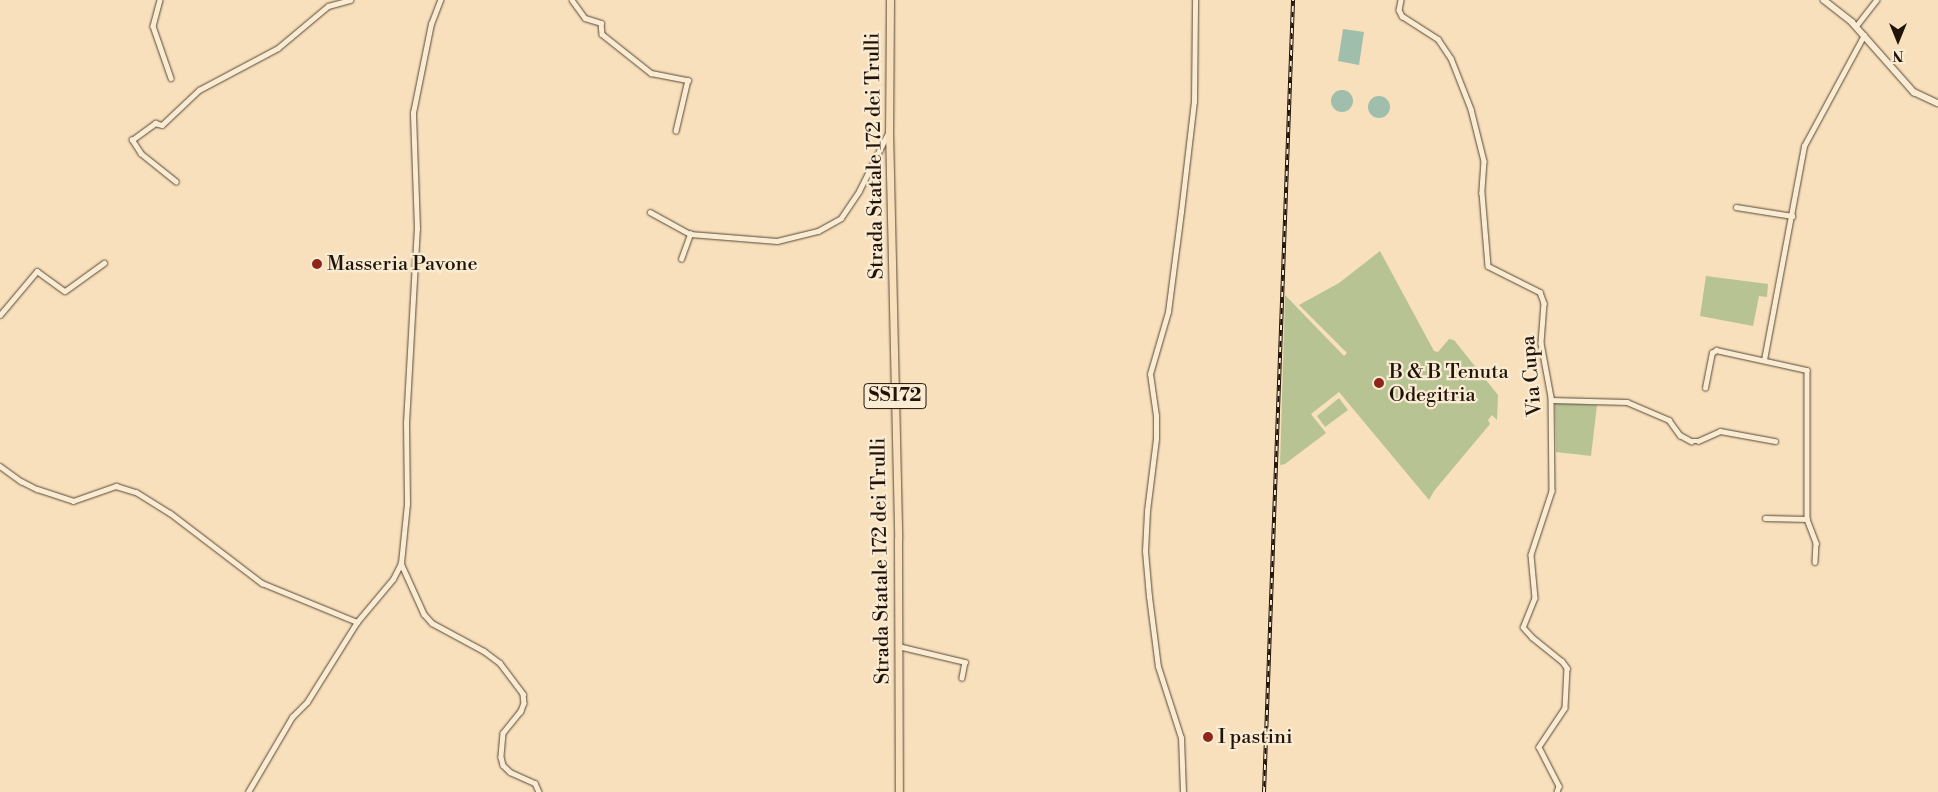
<!DOCTYPE html>
<html>
<head>
<meta charset="utf-8">
<style>
	body { margin:0 }
	#map { position:relative; width:1938px; height:792px; overflow:hidden; background:#f8e0bc; font-family:"Libre Bodoni",serif }
	div>[style] { position:absolute }
	.green>* { inset:0; background:#b8c394 }
	.water>* { inset:0; background:#9fbeab }
	.round { border-radius:50% }
	.roads { filter:drop-shadow(0 0 1px #564736) drop-shadow(0 0 1px #564736) }
	.minor>* { height:4.5px; margin:-2.25px; padding:0 2.25px; transform-origin:2.25px; border-radius:2.25px; background:#faebd3 }
	.tertiary>* { height:5.5px; margin:-2.75px; padding:0 2.75px; transform-origin:2.75px; border-radius:2.75px; background:#faebd3 }
	.primary>* { height:7px; margin:-3.5px; padding:0 3.5px; transform-origin:3.5px; border-radius:3.5px; background:#f8e0bc }
	.rail>* { height:4px; margin-top:-2px; transform-origin:0; background:repeating-linear-gradient(90deg,#faebd3 0 5.5px,#201409 0 11px); box-sizing:border-box; border-block:1px solid #201409 }
	.dots>* { width:14px; height:14px; translate:-50% -50%; box-sizing:border-box; border:2px solid #faebd3; border-radius:50% }
	span { translate:-50% -50%; white-space:nowrap; text-align:center; line-height:1.15; -webkit-text-stroke:4.5px #faebd3; paint-order:stroke }
	.shield-label span { padding:1px 4px; background:#faebd3; border:1px solid; border-radius:4px; -webkit-text-stroke-width:0 }
	.shield-label { font-size:19px; color:#201409; font-weight:700 }
	.street-label { font-size:20px; color:#201409 }
	.poi-label { font-size:20px; color:#201409 }
	.left { translate:0 -50%; text-align:left }
	.north { position:absolute; left:1873px; top:15px; width:50px; height:50px; -webkit-text-stroke:4px #faebd3; paint-order:stroke; rotate:180deg; font-size:14px; font-weight:700; line-height:20px; text-align:center; color:#201409 }
	.north::after { content:''; display:block; margin:auto; width:18px; height:22px; background:#201409; clip-path:polygon(50% 0,100% 100%,50% 72%,0 100%) }
</style>
</head>
<body>
<div id="map">
	<div class="green">
		<div style="clip-path:polygon(1380px 251px,1434px 351px,1438px 352px,1449px 339px,1454px 340px,1498px 395px,1497px 420px,1492px 415px,1488px 420px,1490px 424px,1434px 491px,1429px 500px,1339px 392px,1311px 414px,1326px 433px,1285px 464px,1280px 465px,1285px 295px,1344px 356px,1347px 353px,1299px 305px,1339px 283px)"></div>
		<div style="clip-path:polygon(1706px 276px,1768px 284px,1767px 297px,1759px 296px,1753px 326px,1700px 316px)"></div>
		<div style="clip-path:polygon(1339px 398px,1348px 410px,1325px 427px,1317px 416px)"></div>
		<div style="clip-path:polygon(1555px 403px,1597px 405px,1591px 456px,1556px 452px)"></div>
	</div>
	<div class="water">
		<div style="clip-path:polygon(1343px 29px,1364px 32px,1359px 65px,1338px 61px)"></div>
		<div class="round" style="left:1331px;top:90px;width:22px;height:22px"></div>
		<div class="round" style="left:1368px;top:96px;width:22px;height:22px"></div>
	</div>
	<div class="roads">
		<div class="minor">
			<div style="left:160px;top:0;width:27px;rotate:105deg"></div>
			<div style="left:153px;top:26px;width:55px;rotate:70.9deg"></div>
			<div style="left:572px;top:0;width:22px;rotate:54deg"></div>
			<div style="left:585px;top:18px;width:17px;rotate:17deg"></div>
			<div style="left:601px;top:23px;width:11px;rotate:85deg"></div>
			<div style="left:602px;top:34px;width:63px;rotate:38.5deg"></div>
			<div style="left:651px;top:73px;width:38px;rotate:11deg"></div>
			<div style="left:688px;top:80px;width:52px;rotate:103.2deg"></div>
			<div style="left:1401px;top:0;width:10px;rotate:101deg"></div>
			<div style="left:1399px;top:10px;width:7px;rotate:63deg"></div>
			<div style="left:1402px;top:16px;width:43px;rotate:32.6deg"></div>
			<div style="left:1438px;top:39px;width:23px;rotate:56deg"></div>
			<div style="left:1451px;top:58px;width:55px;rotate:68.6deg"></div>
			<div style="left:1471px;top:109px;width:54px;rotate:76deg"></div>
			<div style="left:1484px;top:161px;width:32px;rotate:94deg"></div>
			<div style="left:1482px;top:193px;width:73px;rotate:85.3deg"></div>
			<div style="left:1488px;top:266px;width:58px;rotate:26.6deg"></div>
			<div style="left:1540px;top:292px;width:12px;rotate:70deg"></div>
			<div style="left:1544px;top:303px;width:40px;rotate:94.3deg"></div>
			<div style="left:1541px;top:343px;width:55px;rotate:79.5deg"></div>
			<div style="left:1551px;top:397px;width:94px;rotate:89.4deg"></div>
			<div style="left:1552px;top:491px;width:67px;rotate:108.2deg"></div>
			<div style="left:1531px;top:555px;width:43px;rotate:84.7deg"></div>
			<div style="left:1535px;top:598px;width:31px;rotate:112deg"></div>
			<div style="left:1523px;top:627px;width:13px;rotate:48deg"></div>
			<div style="left:1532px;top:637px;width:38px;rotate:39deg"></div>
			<div style="left:1562px;top:661px;width:9px;rotate:54deg"></div>
			<div style="left:1567px;top:668px;width:40px;rotate:92.9deg"></div>
			<div style="left:1565px;top:708px;width:47px;rotate:123.7deg"></div>
			<div style="left:1539px;top:747px;width:44px;rotate:62.9deg"></div>
			<div style="left:1559px;top:786px;width:6px;rotate:108deg"></div>
			<div style="left:1856px;top:26px;width:33px;rotate:-52deg"></div>
			<div style="left:176px;top:182px;width:45px;rotate:-141.3deg"></div>
			<div style="left:141px;top:154px;width:17px;rotate:-123deg"></div>
			<div style="left:132px;top:140px;width:29px;rotate:-36deg"></div>
			<div style="left:155px;top:123px;width:7px;rotate:16deg"></div>
			<div style="left:162px;top:125px;width:51px;rotate:-43.4deg"></div>
			<div style="left:199px;top:90px;width:89px;rotate:-28deg"></div>
			<div style="left:278px;top:48px;width:65px;rotate:-40deg"></div>
			<div style="left:328px;top:6px;width:23px;rotate:-15deg"></div>
			<div style="left:1736px;top:207px;width:57px;rotate:9.1deg"></div>
			<div style="left:650px;top:212px;width:46px;rotate:28.8deg"></div>
			<div style="left:681px;top:259px;width:27px;rotate:-70deg"></div>
			<div style="left:690px;top:234px;width:87px;rotate:4.6deg"></div>
			<div style="left:777px;top:241px;width:42px;rotate:-13.7deg"></div>
			<div style="left:818px;top:231px;width:26px;rotate:-29deg"></div>
			<div style="left:841px;top:218px;width:32px;rotate:-56deg"></div>
			<div style="left:859px;top:191px;width:65px;rotate:-63.4deg"></div>
			<div style="left:0;top:315px;width:57px;rotate:-49.9deg"></div>
			<div style="left:37px;top:271px;width:34px;rotate:36deg"></div>
			<div style="left:65px;top:291px;width:48px;rotate:-35.7deg"></div>
			<div style="left:1764px;top:360px;width:218px;rotate:-79.4deg"></div>
			<div style="left:1804px;top:146px;width:126px;rotate:-61.6deg"></div>
			<div style="left:1705px;top:388px;width:36px;rotate:-79deg"></div>
			<div style="left:1712px;top:353px;width:5px;rotate:-37deg"></div>
			<div style="left:1716px;top:350px;width:93px;rotate:12.4deg"></div>
			<div style="left:1807px;top:370px;width:149px;rotate:90deg"></div>
			<div style="left:1807px;top:519px;width:26px;rotate:69deg"></div>
			<div style="left:1816px;top:543px;width:19px;rotate:93deg"></div>
			<div style="left:1551px;top:400px;width:76px;rotate:1.5deg"></div>
			<div style="left:1627px;top:402px;width:46px;rotate:23.2deg"></div>
			<div style="left:1669px;top:420px;width:19px;rotate:54deg"></div>
			<div style="left:1680px;top:435px;width:13px;rotate:29deg"></div>
			<div style="left:1691px;top:441px;width:7px"></div>
			<div style="left:1698px;top:441px;width:24px;rotate:-24deg"></div>
			<div style="left:1720px;top:431px;width:56px;rotate:10.3deg"></div>
			<div style="left:0;top:466px;width:26px;rotate:36deg"></div>
			<div style="left:21px;top:481px;width:18px;rotate:27deg"></div>
			<div style="left:37px;top:489px;width:38px;rotate:18deg"></div>
			<div style="left:73px;top:501px;width:46px;rotate:-19.2deg"></div>
			<div style="left:116px;top:486px;width:21px;rotate:17deg"></div>
			<div style="left:136px;top:492px;width:40px;rotate:32deg"></div>
			<div style="left:170px;top:513px;width:116px;rotate:37.3deg"></div>
			<div style="left:262px;top:583px;width:103px;rotate:22.3deg"></div>
			<div style="left:1765px;top:518px;width:42px;rotate:1.4deg"></div>
			<div style="left:401px;top:563px;width:56px;rotate:65.7deg"></div>
			<div style="left:424px;top:614px;width:12px;rotate:48deg"></div>
			<div style="left:432px;top:623px;width:59px;rotate:28.3deg"></div>
			<div style="left:484px;top:651px;width:20px;rotate:37deg"></div>
			<div style="left:500px;top:663px;width:39px;rotate:53deg"></div>
			<div style="left:523px;top:694px;width:9px;rotate:84deg"></div>
			<div style="left:524px;top:703px;width:9px;rotate:111deg"></div>
			<div style="left:521px;top:711px;width:28px;rotate:129deg"></div>
			<div style="left:503px;top:733px;width:24px;rotate:95deg"></div>
			<div style="left:501px;top:757px;width:8px;rotate:76deg"></div>
			<div style="left:503px;top:765px;width:10px;rotate:45deg"></div>
			<div style="left:510px;top:772px;width:27px;rotate:24deg"></div>
			<div style="left:535px;top:783px;width:10px;rotate:66deg"></div>
			<div style="left:898px;top:646px;width:69px;rotate:13.4deg"></div>
			<div style="left:965px;top:662px;width:16px;rotate:101deg"></div>
			<div style="left:248px;top:792px;width:87px;rotate:-59.6deg"></div>
			<div style="left:292px;top:717px;width:21px;rotate:-45deg"></div>
			<div style="left:307px;top:702px;width:94px;rotate:-58deg"></div>
			<div style="left:357px;top:622px;width:56px;rotate:-50.1deg"></div>
			<div style="left:393px;top:579px;width:18px;rotate:-63deg"></div>
			<div style="left:401px;top:563px;width:59px;rotate:-84.2deg"></div>
			<div style="left:407px;top:504px;width:81px;rotate:-90.7deg"></div>
			<div style="left:406px;top:423px;width:194px;rotate:-86.8deg"></div>
			<div style="left:417px;top:229px;width:116px;rotate:-92deg"></div>
			<div style="left:413px;top:113px;width:91px;rotate:-78.6deg"></div>
			<div style="left:431px;top:24px;width:26px;rotate:-69deg"></div>
			<div style="left:1183px;top:792px;width:54px;rotate:-92.1deg"></div>
			<div style="left:1181px;top:738px;width:75px;rotate:-107.9deg"></div>
			<div style="left:1158px;top:667px;width:71px;rotate:-97.3deg"></div>
			<div style="left:1149px;top:597px;width:46px;rotate:-95deg"></div>
			<div style="left:1145px;top:551px;width:40px;rotate:-87.1deg"></div>
			<div style="left:1147px;top:511px;width:73px;rotate:-82.9deg"></div>
			<div style="left:1156px;top:439px;width:23px;rotate:-90deg"></div>
			<div style="left:1156px;top:416px;width:42px;rotate:-98.1deg"></div>
			<div style="left:1150px;top:374px;width:65px;rotate:-73.8deg"></div>
			<div style="left:1168px;top:312px;width:101px;rotate:-82.6deg"></div>
			<div style="left:1181px;top:212px;width:111px;rotate:-83.3deg"></div>
			<div style="left:1194px;top:102px;width:102px;rotate:-89.4deg"></div>
		</div>
		<div class="tertiary">
			<div style="left:1824px;top:0;width:36px;rotate:38deg"></div>
			<div style="left:1852px;top:22px;width:94px;rotate:48.5deg"></div>
			<div style="left:1914px;top:92px;width:26px;rotate:25deg"></div>
		</div>
		<div class="primary">
			<div style="left:890px;top:0;width:130px;rotate:90.4deg"></div>
			<div style="left:889px;top:130px;width:409px;rotate:88.7deg"></div>
			<div style="left:898px;top:539px;width:253px;rotate:89.8deg"></div>
		</div>
	</div>
	<div class="rail">
		<div style="left:1264px;top:792px;width:793px;rotate:-87.9deg"></div>
	</div>
	<div class="dots">
		<div style="left:317px;top:264px;background:#8f2418"></div>
		<div style="left:1379px;top:383px;background:#8f2418"></div>
		<div style="left:1208px;top:737px;background:#8f2418"></div>
	</div>
	<div class="shield-label">
		<span style="left:895px;top:396px">SS172</span>
	</div>
	<div class="street-label">
		<span style="left:875px;top:156px;rotate:-91deg">Strada Statale 172 dei Trulli</span>
		<span style="left:1532px;top:376px;rotate:-95deg">Via Cupa</span>
		<span style="left:881px;top:561px;rotate:-91deg">Strada Statale 172 dei Trulli</span>
	</div>
	<div class="poi-label">
		<span class="left" style="left:327px;top:264px">Masseria Pavone</span>
		<span class="left" style="left:1389px;top:384px">B &amp; B Tenuta<br>Odegitria</span>
		<span class="left" style="left:1218px;top:737px">I pastini</span>
	</div>
	<div class="north">N</div>
</div>
</body>
</html>
